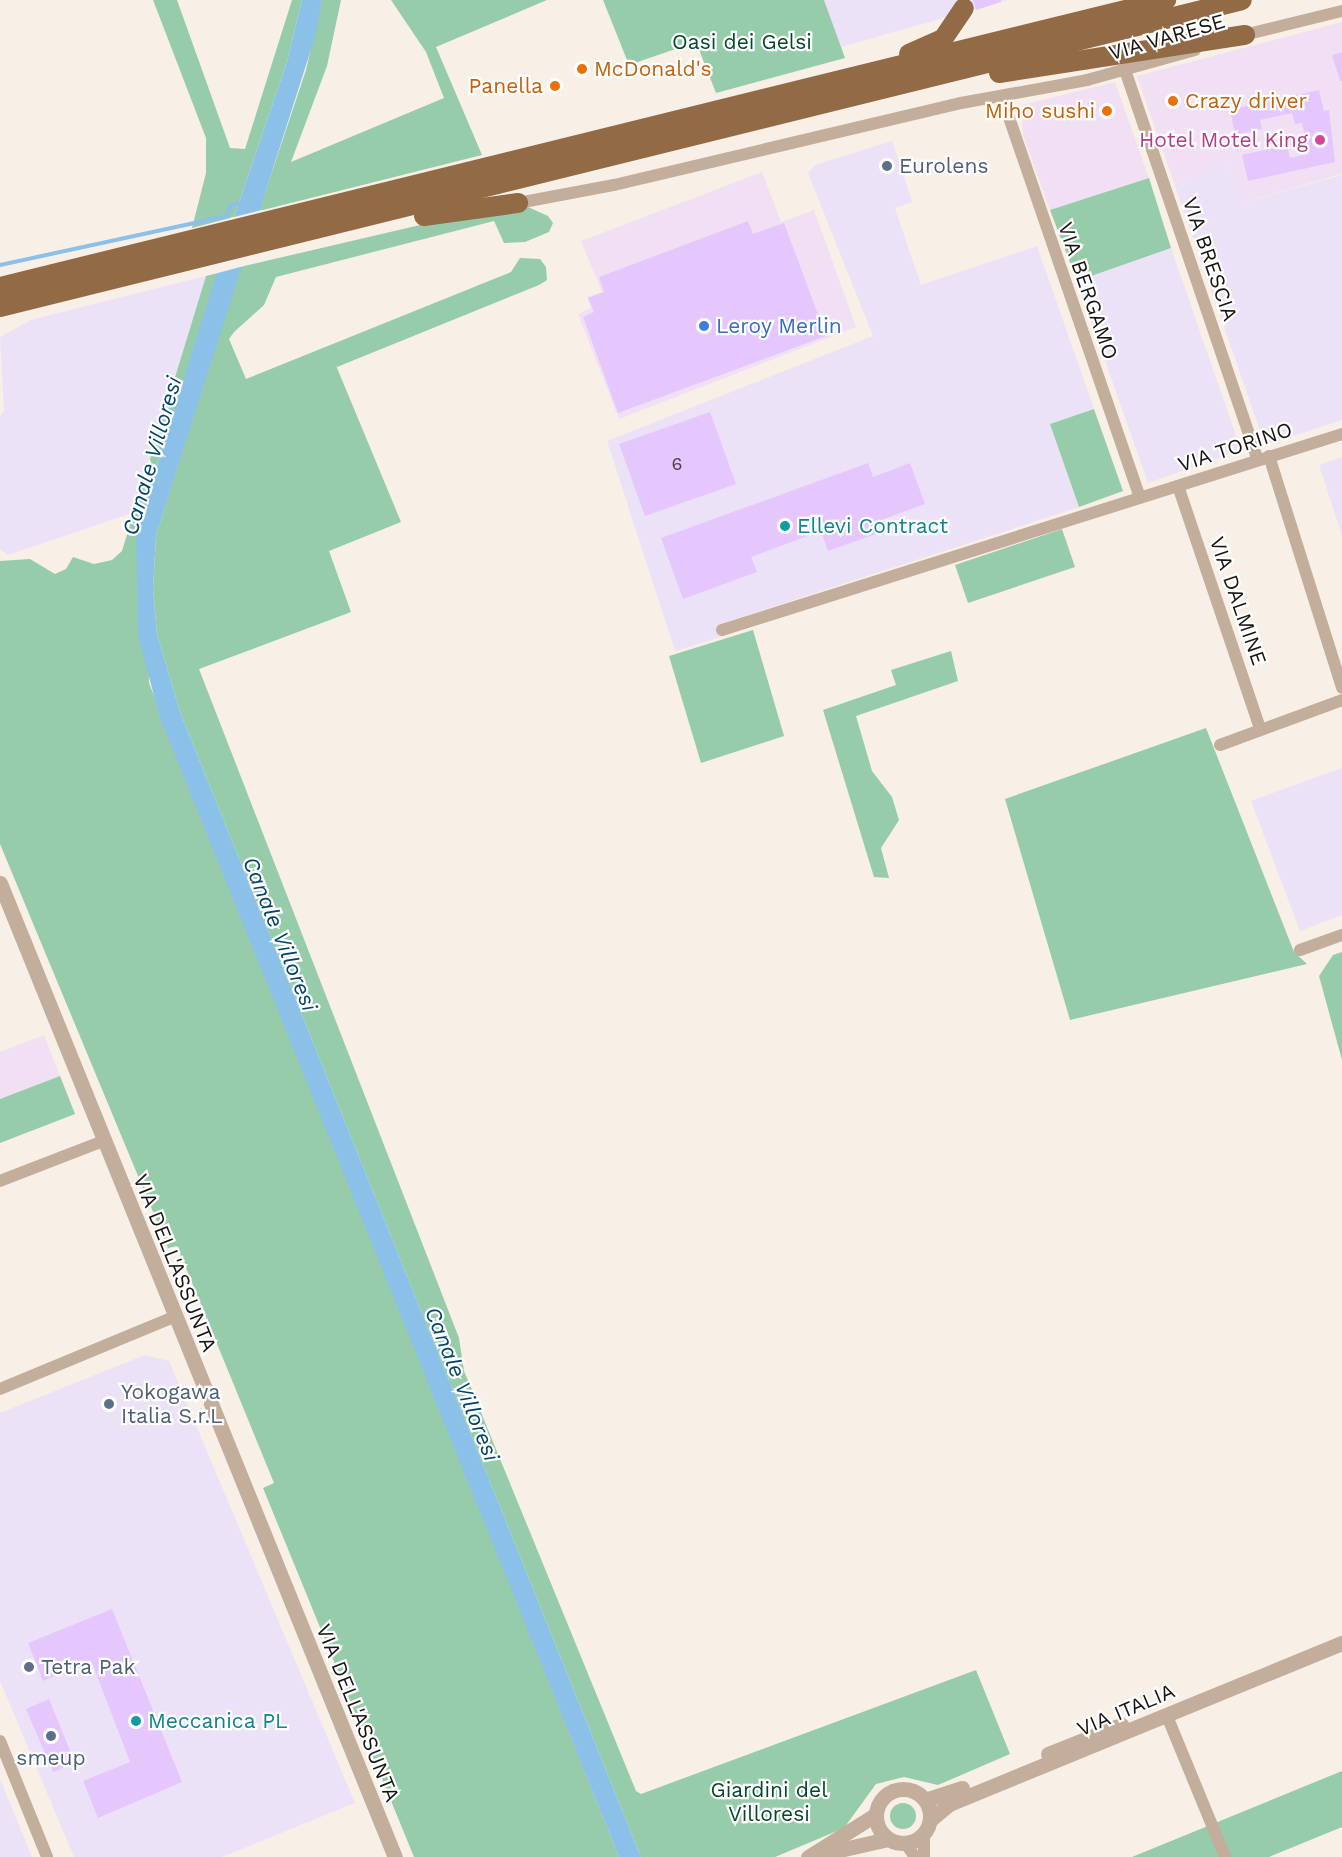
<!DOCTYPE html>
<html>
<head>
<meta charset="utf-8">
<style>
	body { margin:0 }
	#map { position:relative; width:1342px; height:1857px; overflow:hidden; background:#f8efe6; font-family:"Work Sans",sans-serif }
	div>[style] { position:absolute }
	.commercial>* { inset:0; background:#f1e0f3 }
	.industrial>* { inset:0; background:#ebe2f7 }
	.green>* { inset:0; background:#96cca9 }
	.round { border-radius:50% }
	.water>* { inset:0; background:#8bc0e8 }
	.pier>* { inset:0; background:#f8efe6 }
	.stream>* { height:4px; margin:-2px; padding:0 2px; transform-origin:2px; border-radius:2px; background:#8bc0e8 }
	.building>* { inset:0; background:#e5c7fd }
	.minor>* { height:12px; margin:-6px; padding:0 6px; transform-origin:6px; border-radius:6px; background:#c3ad9b }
	.tertiary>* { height:15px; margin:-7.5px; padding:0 7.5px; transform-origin:7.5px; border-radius:7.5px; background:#c3ad9b }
	.tertiary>.ring { margin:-7.5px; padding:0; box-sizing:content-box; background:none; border:15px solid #c3ad9b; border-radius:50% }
	.trunk>* { height:20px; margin:-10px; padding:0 10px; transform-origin:10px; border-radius:10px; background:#936a46 }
	.dots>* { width:16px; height:16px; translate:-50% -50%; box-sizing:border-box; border:3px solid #fff; border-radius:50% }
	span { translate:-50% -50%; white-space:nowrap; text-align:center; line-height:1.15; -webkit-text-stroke:4.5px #fff; paint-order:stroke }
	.number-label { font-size:18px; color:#4a404b }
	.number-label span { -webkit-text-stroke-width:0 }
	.street-label { font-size:21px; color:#161310 }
	.park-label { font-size:21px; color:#004827 }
	.food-label { font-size:21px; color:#c56008 }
	.left { translate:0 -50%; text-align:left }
	.right { translate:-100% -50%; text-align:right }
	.hotel-label { font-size:21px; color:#b23c85 }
	.service-label { font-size:21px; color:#4e5e75 }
	.shop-label { font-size:21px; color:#366cbe }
	.culture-label { font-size:21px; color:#0d838f }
	.water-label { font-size:22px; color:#004368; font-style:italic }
</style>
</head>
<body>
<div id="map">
	<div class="commercial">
		<div style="clip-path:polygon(1342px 22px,1342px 174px,1240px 203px,1229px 166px,1174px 183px,1137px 76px)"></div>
		<div style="clip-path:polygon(1115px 82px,1149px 178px,1050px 210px,1023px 135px,1022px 105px)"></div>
		<div style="clip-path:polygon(762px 172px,781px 222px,814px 210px,856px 327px,619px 419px,578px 314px,591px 308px,587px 297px,602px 292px,581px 241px)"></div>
		<div style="clip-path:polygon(44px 1035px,60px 1076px,0 1099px,0 1052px)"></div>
	</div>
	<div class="industrial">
		<div style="clip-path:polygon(824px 0,1007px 0,841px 47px)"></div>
		<div style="clip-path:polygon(892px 141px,912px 202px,895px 208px,921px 285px,1037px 246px,1094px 409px,1050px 424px,1079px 507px,720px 624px,724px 636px,675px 651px,607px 441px,873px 336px,808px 173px,815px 165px)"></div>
		<div style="clip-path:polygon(1229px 165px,1241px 203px,1342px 175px,1342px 420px,1265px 445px,1174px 183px)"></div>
		<div style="clip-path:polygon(1171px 248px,1241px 450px,1148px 483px,1077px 281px)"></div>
		<div style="clip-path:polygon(206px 276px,135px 512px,8px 555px,0 549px,0 416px,4px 411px,0 337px,31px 320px)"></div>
		<div style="clip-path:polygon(1342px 457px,1342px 536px,1319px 465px)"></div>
		<div style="clip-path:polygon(1342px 768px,1342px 915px,1300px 931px,1251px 801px)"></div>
		<div style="clip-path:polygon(145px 1355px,169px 1361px,355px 1803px,222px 1857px,74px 1857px,0 1681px,0 1413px)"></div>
		<div style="clip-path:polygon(0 1779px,32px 1857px,0 1857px)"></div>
	</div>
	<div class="green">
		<div style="clip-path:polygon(153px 0,177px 0,230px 148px,245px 149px,292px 0,302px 0,287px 62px,234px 217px,192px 228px,206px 173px,206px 138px)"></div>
		<div style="clip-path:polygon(322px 0,341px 0,327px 66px,291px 162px,444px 98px,426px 52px,391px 0,547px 0,436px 47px,482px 155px,259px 211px,306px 70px)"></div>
		<div style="clip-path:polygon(603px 0,824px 0,845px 58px,716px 93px,696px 42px,629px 65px)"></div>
		<div style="clip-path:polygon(1149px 178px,1171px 248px,1077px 281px,1050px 210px)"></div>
		<div style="clip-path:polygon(528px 207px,548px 216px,553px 223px,549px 232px,525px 242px,504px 243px,494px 221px,276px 277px,264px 305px,234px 332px,229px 339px,246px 379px,511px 272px,520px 258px,540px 259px,546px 267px,547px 280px,539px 285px,337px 367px,335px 363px,401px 522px,329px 551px,351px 612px,199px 669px,459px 1338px,464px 1371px,636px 1791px,641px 1794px,976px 1670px,1010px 1754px,938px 1785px,904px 1777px,876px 1784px,844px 1828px,775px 1857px,641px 1857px,180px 712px,157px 634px,153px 589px,156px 535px,240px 267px,463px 215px)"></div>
		<div style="clip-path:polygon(218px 273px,147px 496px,149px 683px,619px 1857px,414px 1857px,263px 1488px,274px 1483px,177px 1246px,168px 1248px,0 844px,0 561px,30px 559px,55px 574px,66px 569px,73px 557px,94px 564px,112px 560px,122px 551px,206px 276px)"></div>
		<div style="clip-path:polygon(1094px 409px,1123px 491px,1079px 507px,1050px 424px)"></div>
		<div style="clip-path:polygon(1062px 529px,1075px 567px,968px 603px,955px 565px)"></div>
		<div style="clip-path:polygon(753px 630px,784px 736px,701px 763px,669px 656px)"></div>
		<div style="clip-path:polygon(951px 651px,958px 681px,856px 716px,872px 771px,892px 797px,899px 820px,881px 848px,889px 878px,874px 877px,823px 710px,896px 685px,891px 670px)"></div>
		<div style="clip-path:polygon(1206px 728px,1294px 952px,1307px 964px,1070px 1020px,1005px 799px)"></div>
		<div style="clip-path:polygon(1342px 952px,1342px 1060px,1319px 976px,1333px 955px)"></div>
		<div style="clip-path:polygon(60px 1076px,75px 1114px,0 1143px,0 1099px)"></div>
		<div style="clip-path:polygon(1342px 1771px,1342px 1827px,1269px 1857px,1132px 1857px)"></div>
		<div class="round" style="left:890px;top:1803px;width:26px;height:26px"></div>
	</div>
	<div class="water">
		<div style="clip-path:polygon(302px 0,322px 0,315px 37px,156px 535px,153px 589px,157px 634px,180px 712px,641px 1857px,619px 1857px,160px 718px,138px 636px,136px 533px,234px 217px,287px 62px)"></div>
	</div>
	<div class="pier">
		<div style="clip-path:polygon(262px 210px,244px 266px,214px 274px,230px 218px)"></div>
	</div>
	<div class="stream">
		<div style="left:0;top:265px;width:232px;rotate:-12.2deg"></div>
		<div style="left:227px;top:216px;width:12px;rotate:-70deg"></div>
		<div style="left:231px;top:205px;width:11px;rotate:-10deg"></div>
	</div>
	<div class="building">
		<div style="clip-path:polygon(973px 0,1001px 0,1001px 2px,976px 10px)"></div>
		<div style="clip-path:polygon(1342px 52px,1342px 81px,1340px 81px,1332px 55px)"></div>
		<div style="clip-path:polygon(1319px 90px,1324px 111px,1329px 110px,1335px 162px,1248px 181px,1242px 155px,1287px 145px,1290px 158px,1309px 154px,1302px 123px,1295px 124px,1292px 113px,1260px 120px,1262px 129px,1235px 135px,1230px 110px)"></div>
		<div style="clip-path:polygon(748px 221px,753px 234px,784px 223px,826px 336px,618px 413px,583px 317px,594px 312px,588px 298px,604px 292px,599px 277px)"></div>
		<div style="clip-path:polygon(710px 412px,736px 484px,645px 516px,619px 444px)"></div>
		<div style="clip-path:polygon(868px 463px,873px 477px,910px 463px,925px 504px,876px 522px,879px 533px,828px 551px,821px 531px,751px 557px,757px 572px,683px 599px,661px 538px)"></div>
		<div style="clip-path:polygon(112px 1609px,182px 1782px,98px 1818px,83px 1781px,130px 1762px,91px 1660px,43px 1681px,28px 1643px)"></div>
		<div style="clip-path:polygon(49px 1699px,75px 1763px,53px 1772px,26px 1709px)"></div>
	</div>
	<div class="minor">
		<div style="left:1240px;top:36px;width:105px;rotate:-13.8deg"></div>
		<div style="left:1125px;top:70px;width:412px;rotate:71.2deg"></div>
		<div style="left:1002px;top:97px;width:423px;rotate:71deg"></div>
		<div style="left:518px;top:203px;width:98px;rotate:-10.6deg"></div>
		<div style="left:614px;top:185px;width:357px;rotate:-13.3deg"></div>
		<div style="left:961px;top:103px;width:128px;rotate:-10.3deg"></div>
		<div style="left:1087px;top:80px;width:112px;rotate:-15.5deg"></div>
		<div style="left:1269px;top:456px;width:243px;rotate:72.5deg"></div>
		<div style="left:1178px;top:486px;width:256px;rotate:71.3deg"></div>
		<div style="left:722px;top:630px;width:650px;rotate:-17.54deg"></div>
		<div style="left:1220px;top:745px;width:130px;rotate:-20.2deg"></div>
		<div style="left:1300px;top:950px;width:45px;rotate:-19.7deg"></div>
		<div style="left:0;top:1181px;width:110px;rotate:-21.2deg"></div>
		<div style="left:0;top:1389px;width:188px;rotate:-22.5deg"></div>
		<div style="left:1167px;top:1716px;width:152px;rotate:67.6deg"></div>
		<div style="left:0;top:1741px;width:125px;rotate:67.9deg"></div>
		<div style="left:905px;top:1843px;width:17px;rotate:54deg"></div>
		<div style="left:924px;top:1857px;width:24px;rotate:-90deg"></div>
	</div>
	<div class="tertiary">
		<div style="left:0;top:883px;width:1051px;rotate:67.93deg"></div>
		<div style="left:1048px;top:1754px;width:79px;rotate:-21.7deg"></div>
		<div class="ring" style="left:876px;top:1789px;width:39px;height:39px"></div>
		<div style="left:925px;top:1800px;width:39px;rotate:-18deg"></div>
		<div style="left:930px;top:1820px;width:25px;rotate:-40deg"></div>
		<div style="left:949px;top:1804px;width:425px;rotate:-22.3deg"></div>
		<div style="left:826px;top:1853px;width:64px;rotate:-12.7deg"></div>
		<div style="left:808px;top:1857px;width:79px;rotate:-32.1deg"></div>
	</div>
	<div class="trunk">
		<div style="left:909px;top:54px;width:37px;rotate:-24deg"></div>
		<div style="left:943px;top:39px;width:37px;rotate:-56deg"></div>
		<div style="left:999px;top:73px;width:249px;rotate:-8.8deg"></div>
		<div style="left:424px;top:216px;width:95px;rotate:-7.9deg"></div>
		<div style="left:0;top:287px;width:1201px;rotate:-13.83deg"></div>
		<div style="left:0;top:307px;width:1279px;rotate:-13.88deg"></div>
	</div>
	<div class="dots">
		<div style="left:582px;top:69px;background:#e8710a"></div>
		<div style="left:555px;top:86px;background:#e8710a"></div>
		<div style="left:1173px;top:101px;background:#e8710a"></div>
		<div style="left:1107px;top:111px;background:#e8710a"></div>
		<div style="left:1320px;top:140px;background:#d1479c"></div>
		<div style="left:887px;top:166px;background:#5c6f8a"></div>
		<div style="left:704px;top:326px;background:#3f7fe0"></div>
		<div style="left:785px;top:526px;background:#0f9aa8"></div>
		<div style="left:109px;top:1404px;background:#5c6f8a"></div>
		<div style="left:29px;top:1667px;background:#5c6f8a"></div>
		<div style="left:136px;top:1721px;background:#0f9aa8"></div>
		<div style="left:51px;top:1736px;background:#5c6f8a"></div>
	</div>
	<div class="number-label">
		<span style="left:677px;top:464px">6</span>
	</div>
	<div class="street-label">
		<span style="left:1167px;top:37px;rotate:-16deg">VIA VARESE</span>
		<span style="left:1210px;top:259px;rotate:71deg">VIA BRESCIA</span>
		<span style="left:1088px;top:291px;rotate:71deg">VIA BERGAMO</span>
		<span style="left:1235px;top:447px;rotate:-18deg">VIA TORINO</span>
		<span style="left:1238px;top:601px;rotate:71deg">VIA DALMINE</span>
		<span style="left:175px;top:1263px;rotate:68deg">VIA DELL'ASSUNTA</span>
		<span style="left:1126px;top:1710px;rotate:-23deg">VIA ITALIA</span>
		<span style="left:358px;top:1713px;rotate:68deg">VIA DELL'ASSUNTA</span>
	</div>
	<div class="park-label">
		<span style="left:742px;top:42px">Oasi dei Gelsi</span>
		<span style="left:769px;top:1802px">Giardini del<br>Villoresi</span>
	</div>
	<div class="food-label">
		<span class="left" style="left:594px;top:69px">McDonald's</span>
		<span class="right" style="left:543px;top:86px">Panella</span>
		<span class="left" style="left:1185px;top:101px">Crazy driver</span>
		<span class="right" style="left:1095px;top:111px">Miho sushi</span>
	</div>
	<div class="hotel-label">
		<span class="right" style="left:1308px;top:140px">Hotel Motel King</span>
	</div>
	<div class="service-label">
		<span class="left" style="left:899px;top:166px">Eurolens</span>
		<span class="left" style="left:121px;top:1404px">Yokogawa<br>Italia S.r.L</span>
		<span class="left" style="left:41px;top:1667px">Tetra Pak</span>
		<span style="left:51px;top:1758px">smeup</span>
	</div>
	<div class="shop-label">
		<span class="left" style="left:716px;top:326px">Leroy Merlin</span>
	</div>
	<div class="culture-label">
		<span class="left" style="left:797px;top:526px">Ellevi Contract</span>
		<span class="left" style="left:148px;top:1721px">Meccanica PL</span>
	</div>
	<div class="water-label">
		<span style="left:152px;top:456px;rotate:-74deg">Canale Villoresi</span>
		<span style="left:280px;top:934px;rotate:68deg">Canale Villoresi</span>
		<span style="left:462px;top:1384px;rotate:68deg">Canale Villoresi</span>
	</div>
</div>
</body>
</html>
